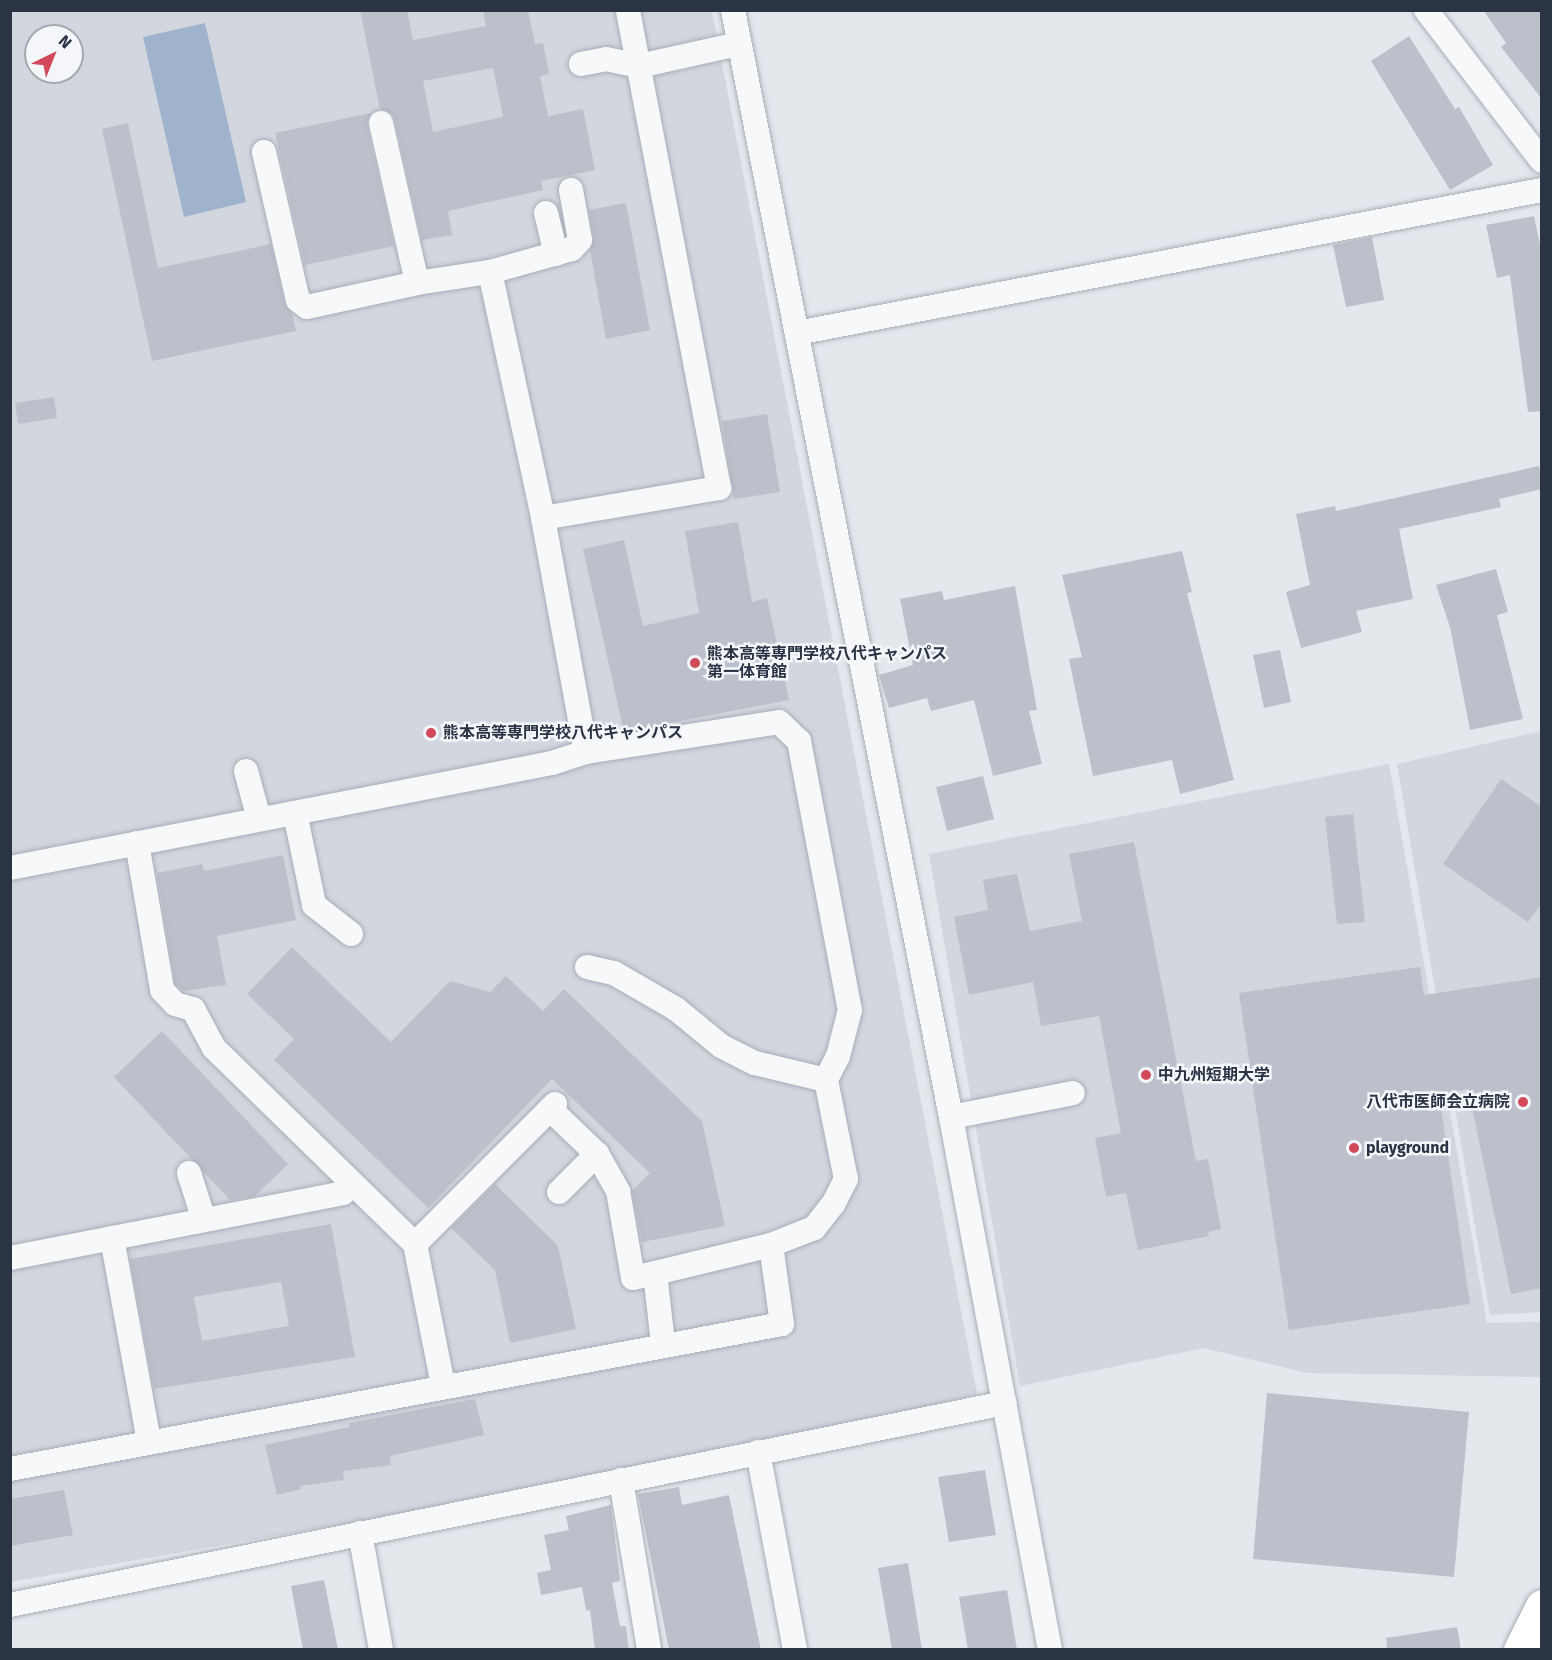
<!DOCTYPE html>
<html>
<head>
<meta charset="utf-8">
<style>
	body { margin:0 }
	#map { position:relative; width:1552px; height:1660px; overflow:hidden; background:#e4e7ec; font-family:"Fira Sans","Noto Sans JP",sans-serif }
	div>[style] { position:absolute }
	.built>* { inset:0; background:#d2d6de }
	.water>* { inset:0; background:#9fb4cc }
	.building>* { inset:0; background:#bbc0ca }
	.roads { filter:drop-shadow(0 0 2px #a9aeb7) drop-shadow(0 0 2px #a9aeb7) }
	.minor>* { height:24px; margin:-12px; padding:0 12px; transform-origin:12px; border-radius:12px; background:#f7f8fa }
	.highway>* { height:33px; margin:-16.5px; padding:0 16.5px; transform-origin:16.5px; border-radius:16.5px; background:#fff }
	.dots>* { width:16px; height:16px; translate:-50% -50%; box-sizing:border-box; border:3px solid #f4f6f9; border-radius:50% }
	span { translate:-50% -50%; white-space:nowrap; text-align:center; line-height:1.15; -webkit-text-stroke:5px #f4f6f9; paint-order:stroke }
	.poi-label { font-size:16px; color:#2b3445; font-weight:700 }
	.left { translate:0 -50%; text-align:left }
	.right { translate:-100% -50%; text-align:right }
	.frame { position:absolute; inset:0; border:12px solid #2b3445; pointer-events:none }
	.north { position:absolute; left:24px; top:24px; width:60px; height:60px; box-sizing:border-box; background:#f4f6f9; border:2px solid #a4a8b1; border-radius:50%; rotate:43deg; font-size:16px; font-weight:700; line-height:24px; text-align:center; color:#2b3445 }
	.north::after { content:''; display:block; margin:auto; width:21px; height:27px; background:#d1495b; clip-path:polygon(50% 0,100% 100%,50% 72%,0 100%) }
</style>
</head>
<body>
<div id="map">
	<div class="built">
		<div style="clip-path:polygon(evenodd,11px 11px,712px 11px,977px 1394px,758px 1452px,11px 1582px,11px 11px,36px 36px,72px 36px,72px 72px,36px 72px,36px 36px)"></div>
		<div style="clip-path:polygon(1541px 731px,1541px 1312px,1490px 1315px,1397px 764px)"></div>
		<div style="clip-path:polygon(1389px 764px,1487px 1323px,1541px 1322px,1541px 1377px,1307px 1373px,1204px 1348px,1020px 1386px,929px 854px)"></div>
	</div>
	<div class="water">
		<div style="clip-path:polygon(205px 23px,246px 202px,184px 217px,143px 37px)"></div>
	</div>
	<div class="building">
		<div style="clip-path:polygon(evenodd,360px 10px,407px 10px,413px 40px,486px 26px,483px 10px,528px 10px,535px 44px,543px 43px,549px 74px,540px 76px,548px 116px,583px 109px,595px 170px,541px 181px,543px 190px,448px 211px,452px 235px,422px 240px,395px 120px,391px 113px,380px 109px,360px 10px,493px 68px,503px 117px,433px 132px,423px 81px,493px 68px)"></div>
		<div style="clip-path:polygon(1483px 10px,1542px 10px,1542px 99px,1501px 47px,1506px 43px)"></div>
		<div style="clip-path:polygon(1409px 36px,1455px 109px,1459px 107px,1493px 165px,1450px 190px,1371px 61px)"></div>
		<div style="clip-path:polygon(371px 113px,367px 126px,394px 246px,305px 265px,275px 133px)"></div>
		<div style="clip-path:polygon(128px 123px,158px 268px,271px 244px,284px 303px,292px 313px,296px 331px,152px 361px,102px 129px)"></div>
		<div style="clip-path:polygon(626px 203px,650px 330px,606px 339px,590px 250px,594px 238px,589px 210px)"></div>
		<div style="clip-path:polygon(1534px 216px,1542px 255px,1542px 411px,1528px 412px,1510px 275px,1497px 278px,1486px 225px)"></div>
		<div style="clip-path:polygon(1372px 237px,1384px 300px,1346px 307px,1333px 245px)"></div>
		<div style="clip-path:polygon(54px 397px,57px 418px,18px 424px,15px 403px)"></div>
		<div style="clip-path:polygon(767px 414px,780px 492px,734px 499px,722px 421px)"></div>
		<div style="clip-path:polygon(1539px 466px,1542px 489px,1499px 499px,1501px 507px,1399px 529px,1413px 599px,1356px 611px,1362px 632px,1301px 648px,1286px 592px,1310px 585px,1296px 514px,1335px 506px,1336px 511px)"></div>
		<div style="clip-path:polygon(738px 522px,752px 602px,767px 598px,789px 700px,624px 732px,583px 549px,624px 540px,643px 626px,699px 613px,685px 531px)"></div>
		<div style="clip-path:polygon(1182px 551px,1192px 592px,1187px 593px,1234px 780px,1180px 794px,1172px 760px,1093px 776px,1069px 659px,1082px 657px,1062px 575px)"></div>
		<div style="clip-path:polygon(1496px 569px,1508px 612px,1497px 615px,1523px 719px,1470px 730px,1450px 627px,1436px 585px)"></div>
		<div style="clip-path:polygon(1015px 586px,1037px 710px,1029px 711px,1042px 764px,993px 776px,974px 700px,931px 711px,927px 698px,889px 708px,879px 675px,913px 665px,900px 599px,942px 591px,944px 600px)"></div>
		<div style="clip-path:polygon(1280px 650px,1291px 702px,1264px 708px,1253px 655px)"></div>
		<div style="clip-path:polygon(983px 776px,994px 819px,947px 831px,936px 787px)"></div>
		<div style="clip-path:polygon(1501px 779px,1542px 807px,1542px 903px,1528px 922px,1443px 864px)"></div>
		<div style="clip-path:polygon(1353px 814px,1365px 922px,1337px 924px,1325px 817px)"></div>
		<div style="clip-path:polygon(1134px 842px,1196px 1161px,1208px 1159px,1221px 1229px,1208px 1232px,1209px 1236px,1138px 1250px,1126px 1193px,1106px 1197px,1095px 1138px,1121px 1133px,1099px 1016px,1041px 1026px,1033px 982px,969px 995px,954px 917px,988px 910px,983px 880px,1017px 874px,1030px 931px,1082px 921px,1069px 854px)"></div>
		<div style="clip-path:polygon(283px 855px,296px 920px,217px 936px,226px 985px,183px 991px,175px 983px,157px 873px,202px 864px,204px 871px)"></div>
		<div style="clip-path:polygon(292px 947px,391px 1042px,450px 981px,490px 992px,506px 976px,543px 1011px,564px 989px,702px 1121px,725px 1226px,642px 1242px,632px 1191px,650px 1173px,552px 1079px,428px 1208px,274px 1060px,294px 1039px,247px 994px)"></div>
		<div style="clip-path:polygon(1420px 967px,1424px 995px,1542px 977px,1542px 1288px,1511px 1294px,1468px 1089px,1439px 1094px,1470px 1304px,1289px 1330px,1239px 993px)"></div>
		<div style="clip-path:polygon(162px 1031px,288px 1164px,255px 1196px,230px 1200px,114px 1077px)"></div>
		<div style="clip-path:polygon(495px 1184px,558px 1246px,576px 1329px,510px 1343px,495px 1270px,451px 1228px)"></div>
		<div style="clip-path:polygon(evenodd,331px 1224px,355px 1357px,154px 1389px,130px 1259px,331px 1224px,281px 1282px,289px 1326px,202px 1341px,194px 1297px,281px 1282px)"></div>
		<div style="clip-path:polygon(1267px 1393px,1469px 1412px,1454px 1577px,1253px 1559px)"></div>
		<div style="clip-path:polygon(475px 1399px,484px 1435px,390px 1456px,391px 1465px,343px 1471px,344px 1480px,300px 1486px,301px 1489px,277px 1495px,265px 1445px,349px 1427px,349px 1423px)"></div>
		<div style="clip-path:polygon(985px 1470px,996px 1535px,949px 1542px,938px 1477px)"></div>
		<div style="clip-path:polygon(679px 1487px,682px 1505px,729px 1495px,761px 1650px,669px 1650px,638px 1494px)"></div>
		<div style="clip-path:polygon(64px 1490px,73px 1535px,10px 1546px,10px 1499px)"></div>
		<div style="clip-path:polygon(611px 1505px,620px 1581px,612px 1583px,620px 1626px,626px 1626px,629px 1650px,595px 1650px,590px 1610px,586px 1611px,582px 1587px,541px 1595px,537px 1573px,551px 1570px,544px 1535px,569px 1530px,566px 1516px)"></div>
		<div style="clip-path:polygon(908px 1563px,922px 1650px,892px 1650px,878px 1568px)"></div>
		<div style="clip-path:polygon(324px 1580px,338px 1650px,303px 1650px,291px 1586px)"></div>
		<div style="clip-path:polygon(1007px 1590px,1017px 1650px,968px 1650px,959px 1597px)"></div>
		<div style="clip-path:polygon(1457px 1627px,1461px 1650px,1387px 1650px,1386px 1638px)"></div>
	</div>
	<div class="roads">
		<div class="minor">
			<div style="left:733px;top:10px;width:1128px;rotate:78.86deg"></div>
			<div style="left:951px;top:1117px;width:542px;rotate:79.48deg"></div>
			<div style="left:1426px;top:10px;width:190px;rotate:52.5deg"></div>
			<div style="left:581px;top:64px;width:25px;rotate:-11deg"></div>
			<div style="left:606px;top:59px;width:34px;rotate:12deg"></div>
			<div style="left:639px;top:66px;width:101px;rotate:-12.5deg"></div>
			<div style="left:381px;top:123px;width:164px;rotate:77.3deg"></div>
			<div style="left:264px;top:152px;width:152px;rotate:77.1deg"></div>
			<div style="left:298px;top:300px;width:11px;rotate:38deg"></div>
			<div style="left:307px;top:307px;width:113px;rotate:-12.3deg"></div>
			<div style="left:417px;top:283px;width:74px;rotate:-8.6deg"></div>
			<div style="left:490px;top:272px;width:85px;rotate:-15.7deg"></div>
			<div style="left:572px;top:249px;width:12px;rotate:-48deg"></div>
			<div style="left:580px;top:240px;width:51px;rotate:-100.2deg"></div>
			<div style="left:546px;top:213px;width:42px;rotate:76.3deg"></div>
			<div style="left:490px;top:272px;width:252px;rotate:77.8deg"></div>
			<div style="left:543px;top:518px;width:238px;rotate:79.6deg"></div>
			<div style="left:797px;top:333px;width:759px;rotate:-10.87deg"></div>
			<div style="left:543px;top:518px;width:179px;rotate:-9.7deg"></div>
			<div style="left:719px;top:488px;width:487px;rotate:-100.8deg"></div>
			<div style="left:246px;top:771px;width:50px;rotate:74.8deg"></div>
			<div style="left:295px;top:813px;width:94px;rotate:78.3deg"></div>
			<div style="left:314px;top:905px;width:47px;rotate:38.1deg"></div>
			<div style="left:137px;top:843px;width:149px;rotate:80.3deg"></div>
			<div style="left:162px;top:990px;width:19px;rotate:47deg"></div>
			<div style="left:175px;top:1004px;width:19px;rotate:16deg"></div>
			<div style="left:193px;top:1009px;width:44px;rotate:61.7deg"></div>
			<div style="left:214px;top:1048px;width:281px;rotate:44.3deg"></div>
			<div style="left:415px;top:1244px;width:145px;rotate:78.8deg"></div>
			<div style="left:10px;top:868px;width:552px;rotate:-10.96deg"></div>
			<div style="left:552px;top:763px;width:36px;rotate:-18deg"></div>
			<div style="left:586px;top:752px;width:195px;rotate:-8.8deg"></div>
			<div style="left:779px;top:722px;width:28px;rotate:44deg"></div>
			<div style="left:799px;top:741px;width:274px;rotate:79.3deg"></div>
			<div style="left:850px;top:1010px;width:48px;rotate:104.6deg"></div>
			<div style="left:838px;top:1056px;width:27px;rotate:117deg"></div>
			<div style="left:826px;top:1080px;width:101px;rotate:78.6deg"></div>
			<div style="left:846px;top:1179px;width:28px;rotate:117deg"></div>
			<div style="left:833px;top:1204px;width:31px;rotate:128deg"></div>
			<div style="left:814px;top:1228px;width:46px;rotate:158.4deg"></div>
			<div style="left:771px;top:1245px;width:119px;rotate:166.4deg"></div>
			<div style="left:655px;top:1273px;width:70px;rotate:83.5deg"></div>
			<div style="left:587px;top:967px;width:28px;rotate:13deg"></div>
			<div style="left:614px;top:973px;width:72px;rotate:30.1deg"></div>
			<div style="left:676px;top:1009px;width:58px;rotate:39.4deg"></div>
			<div style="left:721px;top:1046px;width:38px;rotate:27deg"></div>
			<div style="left:755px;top:1063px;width:73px;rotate:13.5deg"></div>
			<div style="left:550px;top:1109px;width:65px;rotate:43.8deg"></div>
			<div style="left:597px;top:1154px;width:43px;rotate:60.4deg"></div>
			<div style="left:618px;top:1191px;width:88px;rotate:80.2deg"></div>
			<div style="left:633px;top:1278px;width:23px;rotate:-13deg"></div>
			<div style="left:951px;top:1117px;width:124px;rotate:-11.1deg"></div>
			<div style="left:189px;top:1173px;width:49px;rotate:72.3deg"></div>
			<div style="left:559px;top:1192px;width:54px;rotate:-45deg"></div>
			<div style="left:112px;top:1238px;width:207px;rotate:79.7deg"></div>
			<div style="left:415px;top:1244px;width:198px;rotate:-45deg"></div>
			<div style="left:10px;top:1258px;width:339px;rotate:-11deg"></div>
			<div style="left:343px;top:1193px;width:13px;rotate:-48deg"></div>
			<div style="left:758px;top:1452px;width:201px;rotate:79.4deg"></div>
			<div style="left:10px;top:1469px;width:785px;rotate:-10.64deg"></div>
			<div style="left:782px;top:1324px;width:80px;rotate:-97.9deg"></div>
			<div style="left:621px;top:1480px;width:172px;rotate:80.6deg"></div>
			<div style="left:360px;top:1533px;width:119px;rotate:79.8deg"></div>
			<div style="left:10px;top:1605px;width:1015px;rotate:-11.48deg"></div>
		</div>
		<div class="highway">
			<div style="left:1520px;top:1650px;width:49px;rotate:-63.4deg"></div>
		</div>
	</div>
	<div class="dots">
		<div style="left:695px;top:663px;background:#d1495b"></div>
		<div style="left:431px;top:733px;background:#d1495b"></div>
		<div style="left:1146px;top:1075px;background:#d1495b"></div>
		<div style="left:1523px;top:1102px;background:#d1495b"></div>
		<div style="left:1354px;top:1148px;background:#d1495b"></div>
	</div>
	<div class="poi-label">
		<span class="left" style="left:707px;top:663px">熊本高等専門学校八代キャンパス<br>第一体育館</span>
		<span class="left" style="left:443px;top:733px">熊本高等専門学校八代キャンパス</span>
		<span class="left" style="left:1158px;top:1075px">中九州短期大学</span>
		<span class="right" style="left:1510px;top:1102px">八代市医師会立病院</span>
		<span class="left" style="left:1366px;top:1148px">playground</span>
	</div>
	<div class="frame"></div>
	<div class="north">N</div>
</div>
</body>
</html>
